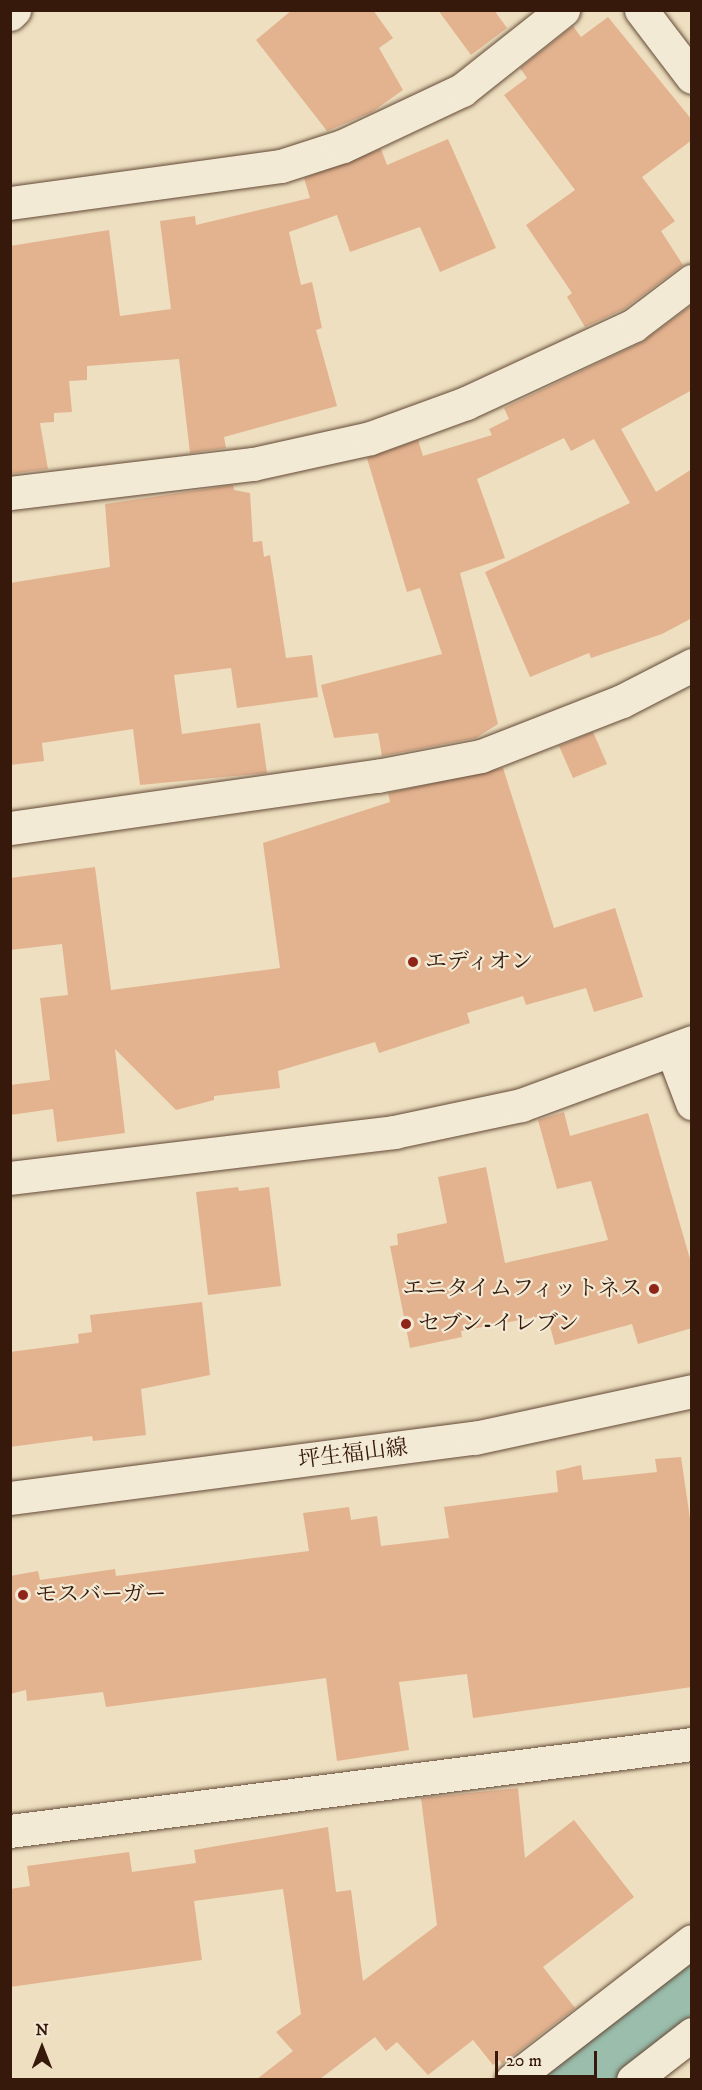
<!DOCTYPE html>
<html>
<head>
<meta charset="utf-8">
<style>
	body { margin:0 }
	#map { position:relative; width:702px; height:2090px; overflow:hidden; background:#eddfbf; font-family:"IM FELL DW Pica","Noto Serif JP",serif }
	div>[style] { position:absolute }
	.river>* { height:62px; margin:-31px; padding:0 31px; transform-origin:31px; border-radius:31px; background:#9abdac }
	.building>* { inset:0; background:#e3b390 }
	.roads { filter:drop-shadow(0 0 2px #644a37) drop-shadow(0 0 2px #644a37) }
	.minor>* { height:33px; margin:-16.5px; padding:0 16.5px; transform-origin:16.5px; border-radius:16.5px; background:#f3ead5 }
	.tertiary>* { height:33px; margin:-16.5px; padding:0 16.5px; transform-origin:16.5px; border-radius:16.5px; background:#f3ead5 }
	.secondary>* { height:33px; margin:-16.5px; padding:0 16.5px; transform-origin:16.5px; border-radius:16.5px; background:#f3ead5 }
	.dots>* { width:16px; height:16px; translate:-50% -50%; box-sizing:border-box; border:3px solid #f3ead5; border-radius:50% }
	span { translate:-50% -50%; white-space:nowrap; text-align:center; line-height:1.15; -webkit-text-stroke:4.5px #f3ead5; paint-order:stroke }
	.poi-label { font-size:22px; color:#36190a }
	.left { translate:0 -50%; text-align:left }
	.right { translate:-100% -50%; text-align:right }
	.street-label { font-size:22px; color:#36190a }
	.frame { position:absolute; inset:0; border:12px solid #36190a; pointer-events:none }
	.north { position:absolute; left:12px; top:2018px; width:60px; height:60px; -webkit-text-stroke:4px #f3ead5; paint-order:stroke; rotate:0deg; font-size:16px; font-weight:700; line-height:24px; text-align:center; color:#36190a }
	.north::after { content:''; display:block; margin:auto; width:21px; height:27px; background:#36190a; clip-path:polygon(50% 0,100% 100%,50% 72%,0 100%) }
	.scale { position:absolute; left:495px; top:2051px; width:102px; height:27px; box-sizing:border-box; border:3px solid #36190a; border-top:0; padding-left:8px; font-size:18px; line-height:21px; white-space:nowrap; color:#36190a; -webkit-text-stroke:4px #f3ead5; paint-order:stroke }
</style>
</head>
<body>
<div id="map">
	<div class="river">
		<div style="left:575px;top:2080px;width:148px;rotate:-37.9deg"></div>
	</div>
	<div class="building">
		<div style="clip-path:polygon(292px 10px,373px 10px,393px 38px,379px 48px,403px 90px,372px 112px,327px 131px,256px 40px)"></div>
		<div style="clip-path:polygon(438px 10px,494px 10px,507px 28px,471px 55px)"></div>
		<div style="clip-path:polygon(608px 17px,692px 120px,692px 140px,642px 177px,675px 221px,661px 231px,683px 265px,624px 309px,585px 327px,567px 297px,572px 293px,526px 225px,575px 190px,504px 95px,527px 78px,520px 68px,573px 26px,581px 37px)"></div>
		<div style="clip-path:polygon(448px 139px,496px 248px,440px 272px,420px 227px,350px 252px,337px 215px,289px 232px,301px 285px,312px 282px,322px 328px,316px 330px,337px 406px,224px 437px,226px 448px,190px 453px,179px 359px,87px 366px,87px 380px,69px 381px,72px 412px,54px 413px,54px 422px,40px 423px,48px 469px,10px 474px,10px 246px,109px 230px,120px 316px,171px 309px,160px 221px,195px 216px,196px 225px,310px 198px,304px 178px,381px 149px,387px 165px)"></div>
		<div style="clip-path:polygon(692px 305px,692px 390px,621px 429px,656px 492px,692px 469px,692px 618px,662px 634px,591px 658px,589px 653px,530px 677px,485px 572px,630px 503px,594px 439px,571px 451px,564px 438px,477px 479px,505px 558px,460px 573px,498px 724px,476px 738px,382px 756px,378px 733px,334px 738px,321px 685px,442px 654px,420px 588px,407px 592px,367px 458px,418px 440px,423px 456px,492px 435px,489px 429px,509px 419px,504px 408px,642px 342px)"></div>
		<div style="clip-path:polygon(233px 485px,234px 490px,250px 493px,253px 542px,262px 541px,264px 557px,270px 555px,286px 658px,312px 655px,318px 697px,237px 708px,231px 668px,174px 675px,182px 734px,260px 723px,267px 773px,140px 785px,133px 729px,42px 743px,44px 761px,10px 765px,10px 583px,110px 567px,105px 504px)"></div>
		<div style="clip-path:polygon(593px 732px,607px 764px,573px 778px,559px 746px)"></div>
		<div style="clip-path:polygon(503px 768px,554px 928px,615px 908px,643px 997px,594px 1012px,586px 988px,526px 1005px,523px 996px,467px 1013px,470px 1023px,379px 1053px,375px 1042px,278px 1071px,280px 1088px,214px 1096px,214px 1100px,176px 1110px,115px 1049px,125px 1133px,57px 1142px,53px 1109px,10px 1115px,10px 1085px,50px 1080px,40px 998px,68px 995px,62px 944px,10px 950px,10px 878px,95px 867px,111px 990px,280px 968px,263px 843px,390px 802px,388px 793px)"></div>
		<div style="clip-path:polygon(564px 1112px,570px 1136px,648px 1113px,692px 1266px,692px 1328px,638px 1344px,632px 1324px,555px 1345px,547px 1315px,461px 1331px,462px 1337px,410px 1348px,390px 1246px,398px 1245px,397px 1234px,447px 1223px,438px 1177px,486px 1167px,505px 1263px,608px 1240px,591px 1181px,557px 1189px,538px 1120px)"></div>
		<div style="clip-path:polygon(238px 1187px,239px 1191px,269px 1187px,281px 1286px,208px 1295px,196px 1192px)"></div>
		<div style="clip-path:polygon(202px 1302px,210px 1375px,141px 1389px,146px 1435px,93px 1441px,92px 1436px,10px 1447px,10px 1352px,79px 1343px,78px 1334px,92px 1332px,90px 1315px)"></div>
		<div style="clip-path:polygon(681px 1457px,692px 1532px,692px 1687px,473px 1718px,467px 1674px,399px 1682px,409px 1750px,337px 1761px,326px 1678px,106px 1707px,103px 1692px,27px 1701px,26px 1690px,10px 1694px,10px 1576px,38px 1571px,40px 1580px,115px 1569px,116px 1576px,309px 1551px,303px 1513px,349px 1507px,351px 1520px,377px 1516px,381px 1546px,449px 1538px,444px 1507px,558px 1492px,556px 1471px,581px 1465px,583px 1480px,657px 1472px,655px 1459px)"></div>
		<div style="clip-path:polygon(518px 1788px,525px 1858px,574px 1820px,634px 1897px,543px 1967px,575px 2008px,502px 2064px,499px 2060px,493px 2065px,473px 2040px,428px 2075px,397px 2042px,386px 2051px,375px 2037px,320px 2079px,257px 2079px,293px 2051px,276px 2032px,301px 2014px,283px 1889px,194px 1901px,202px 1960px,10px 1987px,10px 1889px,30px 1886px,27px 1866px,129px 1852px,132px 1872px,196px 1863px,194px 1850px,328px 1827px,336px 1892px,351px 1890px,363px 1981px,437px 1925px,421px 1798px)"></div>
	</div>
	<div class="roads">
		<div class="minor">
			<div style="left:641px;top:10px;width:84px;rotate:52.7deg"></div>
			<div style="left:10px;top:14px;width:6px;rotate:-45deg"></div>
			<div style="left:10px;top:203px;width:274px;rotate:-7.8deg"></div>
			<div style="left:281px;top:166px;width:65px;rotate:-17.9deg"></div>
			<div style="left:343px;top:146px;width:132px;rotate:-25.2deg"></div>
			<div style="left:462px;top:90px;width:129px;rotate:-38.4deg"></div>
			<div style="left:10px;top:493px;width:245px;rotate:-6.8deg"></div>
			<div style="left:253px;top:464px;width:120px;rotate:-12.5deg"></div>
			<div style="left:370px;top:438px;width:102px;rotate:-20deg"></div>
			<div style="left:466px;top:403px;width:185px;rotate:-24.9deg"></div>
			<div style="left:634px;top:325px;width:73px;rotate:-37.2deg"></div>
			<div style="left:10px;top:828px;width:371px;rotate:-8.1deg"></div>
			<div style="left:377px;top:776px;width:106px;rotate:-10.9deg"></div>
			<div style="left:481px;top:756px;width:151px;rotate:-21.3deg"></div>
			<div style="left:622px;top:701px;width:79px;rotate:-27.2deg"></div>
			<div style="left:512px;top:2080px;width:227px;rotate:-37.7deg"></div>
			<div style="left:633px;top:2080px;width:75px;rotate:-37.9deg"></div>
		</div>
		<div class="tertiary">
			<div style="left:672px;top:1050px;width:57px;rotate:69.3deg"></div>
			<div style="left:10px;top:1178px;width:387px;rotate:-6.8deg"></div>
			<div style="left:394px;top:1132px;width:130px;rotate:-12deg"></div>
			<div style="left:521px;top:1105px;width:182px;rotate:-20.2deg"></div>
			<div style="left:10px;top:1831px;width:688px;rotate:-7.27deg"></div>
		</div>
		<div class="secondary">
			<div style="left:10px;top:1498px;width:469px;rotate:-7.4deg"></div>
			<div style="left:475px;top:1438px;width:222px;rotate:-12.2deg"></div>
		</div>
	</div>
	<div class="dots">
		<div style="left:413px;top:962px;background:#8f2418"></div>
		<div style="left:654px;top:1289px;background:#8f2418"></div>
		<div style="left:406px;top:1324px;background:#8f2418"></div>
		<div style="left:23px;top:1595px;background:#8f2418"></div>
	</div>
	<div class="poi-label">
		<span class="left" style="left:425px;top:962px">エディオン</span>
		<span class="right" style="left:642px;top:1289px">エニタイムフィットネス</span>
		<span class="left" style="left:418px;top:1324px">セブン-イレブン</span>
		<span class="left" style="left:35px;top:1595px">モスバーガー</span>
	</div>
	<div class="street-label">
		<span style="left:353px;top:1454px;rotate:-7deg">坪生福山線</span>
	</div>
	<div class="frame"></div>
	<div class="north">N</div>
	<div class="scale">20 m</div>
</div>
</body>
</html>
